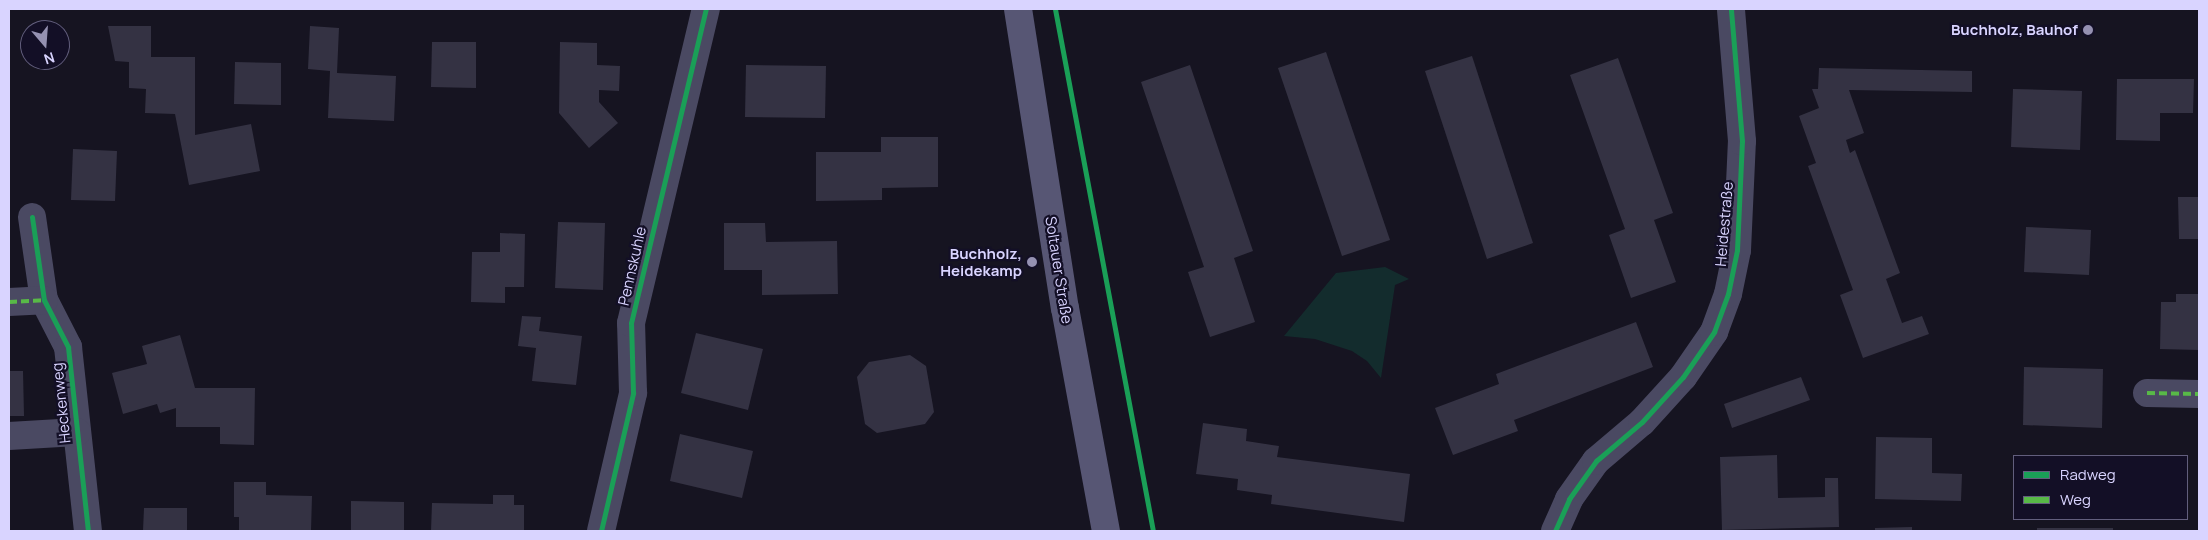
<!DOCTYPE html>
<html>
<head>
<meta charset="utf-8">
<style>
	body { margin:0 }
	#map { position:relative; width:2208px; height:540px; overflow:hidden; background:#161421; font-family:Manrope,sans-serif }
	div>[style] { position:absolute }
	.green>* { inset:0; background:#132c2d }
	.building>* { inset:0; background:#343243 }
	.minor>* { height:28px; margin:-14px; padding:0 14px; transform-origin:14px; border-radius:14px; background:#4a4962 }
	.secondary>* { height:28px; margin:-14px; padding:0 14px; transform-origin:14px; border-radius:14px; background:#575674 }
	.quiet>* { height:4px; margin-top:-2px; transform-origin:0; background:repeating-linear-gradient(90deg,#58b947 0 8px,transparent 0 12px) }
	.cycleway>* { height:5px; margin:-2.5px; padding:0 2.5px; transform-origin:2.5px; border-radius:2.5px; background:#1a9f57 }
	.dots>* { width:14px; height:14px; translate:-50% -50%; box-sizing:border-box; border:2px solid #130f26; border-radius:50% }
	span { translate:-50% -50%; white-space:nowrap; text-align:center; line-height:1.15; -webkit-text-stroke:4.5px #130f26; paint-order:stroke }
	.poi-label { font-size:15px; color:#d9d4ff; font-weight:700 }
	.right { translate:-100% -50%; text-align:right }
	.street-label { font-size:15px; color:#d9d4ff }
	.frame { position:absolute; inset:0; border:10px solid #d9d4ff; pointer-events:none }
	.legend { position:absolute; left:2013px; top:455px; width:175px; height:65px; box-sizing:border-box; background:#130f26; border:1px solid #625e7d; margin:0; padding:6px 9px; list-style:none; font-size:15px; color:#d9d4ff }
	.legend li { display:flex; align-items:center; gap:10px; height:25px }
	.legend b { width:25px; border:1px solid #625e7d }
	.north { position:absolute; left:20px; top:20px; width:50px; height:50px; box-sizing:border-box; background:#130f26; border:1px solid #625e7d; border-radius:50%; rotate:162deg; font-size:14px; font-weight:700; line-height:20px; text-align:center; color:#d9d4ff }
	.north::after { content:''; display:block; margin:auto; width:18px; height:22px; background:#9591b1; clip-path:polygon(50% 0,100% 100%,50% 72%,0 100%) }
</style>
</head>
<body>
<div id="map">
	<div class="green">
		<div style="clip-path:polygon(1385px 267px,1409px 279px,1395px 285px,1381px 378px,1367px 361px,1352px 351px,1315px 339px,1284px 336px,1336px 273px)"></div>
	</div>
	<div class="building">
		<div style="clip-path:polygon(108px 26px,151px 26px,151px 57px,195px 57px,195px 135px,251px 124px,260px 171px,189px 185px,175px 114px,145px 113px,146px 89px,129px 88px,129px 62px,115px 61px)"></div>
		<div style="clip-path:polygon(310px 26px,339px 28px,337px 73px,396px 76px,394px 121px,328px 118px,330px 71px,308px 69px)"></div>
		<div style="clip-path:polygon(432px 42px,476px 42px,476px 88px,431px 87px)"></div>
		<div style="clip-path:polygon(560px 42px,597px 43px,597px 65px,620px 66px,619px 91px,599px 90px,599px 102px,618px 123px,589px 148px,559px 113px)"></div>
		<div style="clip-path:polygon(1326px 52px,1390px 240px,1342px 256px,1278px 68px)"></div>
		<div style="clip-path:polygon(1472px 56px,1533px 243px,1487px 259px,1425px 71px)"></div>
		<div style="clip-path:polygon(1618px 58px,1673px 213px,1654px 220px,1676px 282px,1631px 298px,1609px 235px,1625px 229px,1570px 75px)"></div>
		<div style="clip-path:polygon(235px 62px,281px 63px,281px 105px,234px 104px)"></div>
		<div style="clip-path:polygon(746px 65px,826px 66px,825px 118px,745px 117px)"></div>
		<div style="clip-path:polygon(1190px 65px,1253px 251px,1234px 258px,1255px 322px,1210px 337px,1188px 272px,1204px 267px,1141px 82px)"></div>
		<div style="clip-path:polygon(1819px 68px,1972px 71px,1972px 92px,1849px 90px,1864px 133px,1846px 140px,1850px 153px,1855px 150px,1900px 273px,1886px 279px,1902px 323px,1922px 316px,1929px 334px,1863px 358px,1840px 295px,1853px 290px,1808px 166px,1816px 163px,1799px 116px,1819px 108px,1812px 89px,1818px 89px)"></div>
		<div style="clip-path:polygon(2117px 79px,2194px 79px,2193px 113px,2160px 113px,2160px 141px,2116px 140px)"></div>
		<div style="clip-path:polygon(2013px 89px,2082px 91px,2080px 150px,2011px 147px)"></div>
		<div style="clip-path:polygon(881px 137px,938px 137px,938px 187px,882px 188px,882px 200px,816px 201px,816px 152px,881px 152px)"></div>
		<div style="clip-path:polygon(73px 149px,117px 151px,115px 201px,71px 200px)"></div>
		<div style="clip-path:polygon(2178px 197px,2199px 197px,2199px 239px,2179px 239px)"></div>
		<div style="clip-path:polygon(558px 222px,605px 223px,603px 290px,555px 288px)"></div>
		<div style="clip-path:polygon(724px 223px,765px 223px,766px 242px,837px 241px,838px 294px,762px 295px,762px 270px,724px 270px)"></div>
		<div style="clip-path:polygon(2026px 227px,2091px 230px,2089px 275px,2024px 272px)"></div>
		<div style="clip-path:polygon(500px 233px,525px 234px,524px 287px,505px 287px,505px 303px,471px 302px,472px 252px,500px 252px)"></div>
		<div style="clip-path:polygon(2176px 294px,2199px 294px,2199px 350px,2160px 349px,2161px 302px,2176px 302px)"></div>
		<div style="clip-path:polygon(522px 316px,541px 317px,539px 331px,582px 336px,576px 385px,532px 381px,536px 348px,518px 346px)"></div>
		<div style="clip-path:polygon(1636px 322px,1653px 367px,1514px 420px,1518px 431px,1453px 455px,1435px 408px,1499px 384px,1496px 374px)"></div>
		<div style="clip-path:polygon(696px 333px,763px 349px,748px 410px,681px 393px)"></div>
		<div style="clip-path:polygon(180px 335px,195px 388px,255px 388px,254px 445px,220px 444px,220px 427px,176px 427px,176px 408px,160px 413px,157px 404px,123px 414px,112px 373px,147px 364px,142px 346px)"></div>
		<div style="clip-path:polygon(910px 355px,926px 366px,934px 412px,925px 424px,877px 433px,865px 424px,857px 377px,869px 362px)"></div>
		<div style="clip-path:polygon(2024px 367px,2103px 369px,2102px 428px,2023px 425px)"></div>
		<div style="clip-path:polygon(9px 371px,23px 371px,24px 416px,9px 416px)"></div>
		<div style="clip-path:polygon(1801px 377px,1810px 400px,1732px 428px,1724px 404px)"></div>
		<div style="clip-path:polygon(1203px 423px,1247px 429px,1246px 441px,1279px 446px,1277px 457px,1410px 474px,1404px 522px,1271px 504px,1272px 495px,1237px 490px,1238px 479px,1196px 474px)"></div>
		<div style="clip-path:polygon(680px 434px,753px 451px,742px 498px,670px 481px)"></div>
		<div style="clip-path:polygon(1876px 437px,1932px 438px,1932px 473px,1962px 474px,1961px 501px,1875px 499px)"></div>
		<div style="clip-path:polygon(1777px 455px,1778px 498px,1825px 497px,1825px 478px,1838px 478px,1839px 527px,1722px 530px,1720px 457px)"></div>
		<div style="clip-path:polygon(234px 482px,266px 482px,266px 495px,312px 496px,311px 531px,239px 531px,239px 517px,234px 517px)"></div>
		<div style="clip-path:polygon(493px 495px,514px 495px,514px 505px,524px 505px,524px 531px,431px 531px,432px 503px,493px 504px)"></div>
		<div style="clip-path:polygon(351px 501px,404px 502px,404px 531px,351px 531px)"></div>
		<div style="clip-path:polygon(144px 508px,187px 508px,187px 531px,143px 531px)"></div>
		<div style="clip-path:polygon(1912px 527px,1912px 531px,1875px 531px,1875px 528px)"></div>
		<div style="clip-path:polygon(2037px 528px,2113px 528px,2113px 531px,2037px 531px)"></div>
	</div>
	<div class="minor">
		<div style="left:32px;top:217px;width:84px;rotate:81.8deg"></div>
		<div style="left:44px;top:300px;width:53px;rotate:62.9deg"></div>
		<div style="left:68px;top:347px;width:185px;rotate:83.8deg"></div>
		<div style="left:9px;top:302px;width:35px;rotate:-3deg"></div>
		<div style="left:2147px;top:393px;width:52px;rotate:1.1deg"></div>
		<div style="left:9px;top:436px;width:68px;rotate:-3.4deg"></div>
		<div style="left:601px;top:531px;width:142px;rotate:-76.9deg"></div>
		<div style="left:633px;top:393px;width:70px;rotate:-91.6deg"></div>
		<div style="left:631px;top:323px;width:323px;rotate:-76.6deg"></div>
		<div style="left:1555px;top:531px;width:35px;rotate:-66deg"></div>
		<div style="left:1569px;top:499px;width:47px;rotate:-54.6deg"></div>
		<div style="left:1596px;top:461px;width:60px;rotate:-40.3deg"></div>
		<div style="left:1642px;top:422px;width:61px;rotate:-47.7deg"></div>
		<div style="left:1683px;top:377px;width:55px;rotate:-55.4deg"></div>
		<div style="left:1714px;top:332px;width:40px;rotate:-69.8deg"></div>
		<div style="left:1728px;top:294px;width:45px;rotate:-78.4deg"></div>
		<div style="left:1737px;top:250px;width:109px;rotate:-87.4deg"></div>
		<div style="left:1742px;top:141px;width:132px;rotate:-94.8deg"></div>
	</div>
	<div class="secondary">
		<div style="left:1018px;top:9px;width:303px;rotate:81.1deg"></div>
		<div style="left:1065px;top:308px;width:227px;rotate:79.6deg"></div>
	</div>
	<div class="quiet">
		<div style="left:9px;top:302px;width:35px;rotate:-3deg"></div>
		<div style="left:2147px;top:393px;width:52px;rotate:1.1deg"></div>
	</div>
	<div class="cycleway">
		<div style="left:1055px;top:9px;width:531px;rotate:79.37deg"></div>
		<div style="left:32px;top:217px;width:84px;rotate:81.8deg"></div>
		<div style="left:44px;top:300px;width:53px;rotate:62.9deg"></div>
		<div style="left:68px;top:347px;width:185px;rotate:83.8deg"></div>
		<div style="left:601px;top:531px;width:142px;rotate:-76.9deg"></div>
		<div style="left:633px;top:393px;width:70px;rotate:-91.6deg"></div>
		<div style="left:631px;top:323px;width:323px;rotate:-76.6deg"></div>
		<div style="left:1555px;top:531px;width:35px;rotate:-66deg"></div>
		<div style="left:1569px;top:499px;width:47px;rotate:-54.6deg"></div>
		<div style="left:1596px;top:461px;width:60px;rotate:-40.3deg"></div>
		<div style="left:1642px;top:422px;width:61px;rotate:-47.7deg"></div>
		<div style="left:1683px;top:377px;width:55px;rotate:-55.4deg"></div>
		<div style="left:1714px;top:332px;width:40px;rotate:-69.8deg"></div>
		<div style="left:1728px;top:294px;width:45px;rotate:-78.4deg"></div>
		<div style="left:1737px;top:250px;width:109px;rotate:-87.4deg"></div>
		<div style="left:1742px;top:141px;width:132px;rotate:-94.8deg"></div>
	</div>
	<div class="dots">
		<div style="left:2088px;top:30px;background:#9591b1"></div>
		<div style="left:1032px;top:262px;background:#9591b1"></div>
	</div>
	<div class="poi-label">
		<span class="right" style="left:2078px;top:30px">Buchholz, Bauhof</span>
		<span class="right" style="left:1022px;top:262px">Buchholz,<br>Heidekamp</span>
	</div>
	<div class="street-label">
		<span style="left:1724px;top:224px;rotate:-85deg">Heidestraße</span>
		<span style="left:632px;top:266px;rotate:-77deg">Pennskuhle</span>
		<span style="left:1059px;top:270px;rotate:81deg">Soltauer Straße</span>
		<span style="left:61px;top:403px;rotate:-96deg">Heckenweg</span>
	</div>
	<div class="frame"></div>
	<ul class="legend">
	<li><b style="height:6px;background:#1a9f57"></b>Radweg</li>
	<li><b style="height:6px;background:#58b947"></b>Weg</li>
	</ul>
	<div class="north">N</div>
</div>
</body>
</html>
